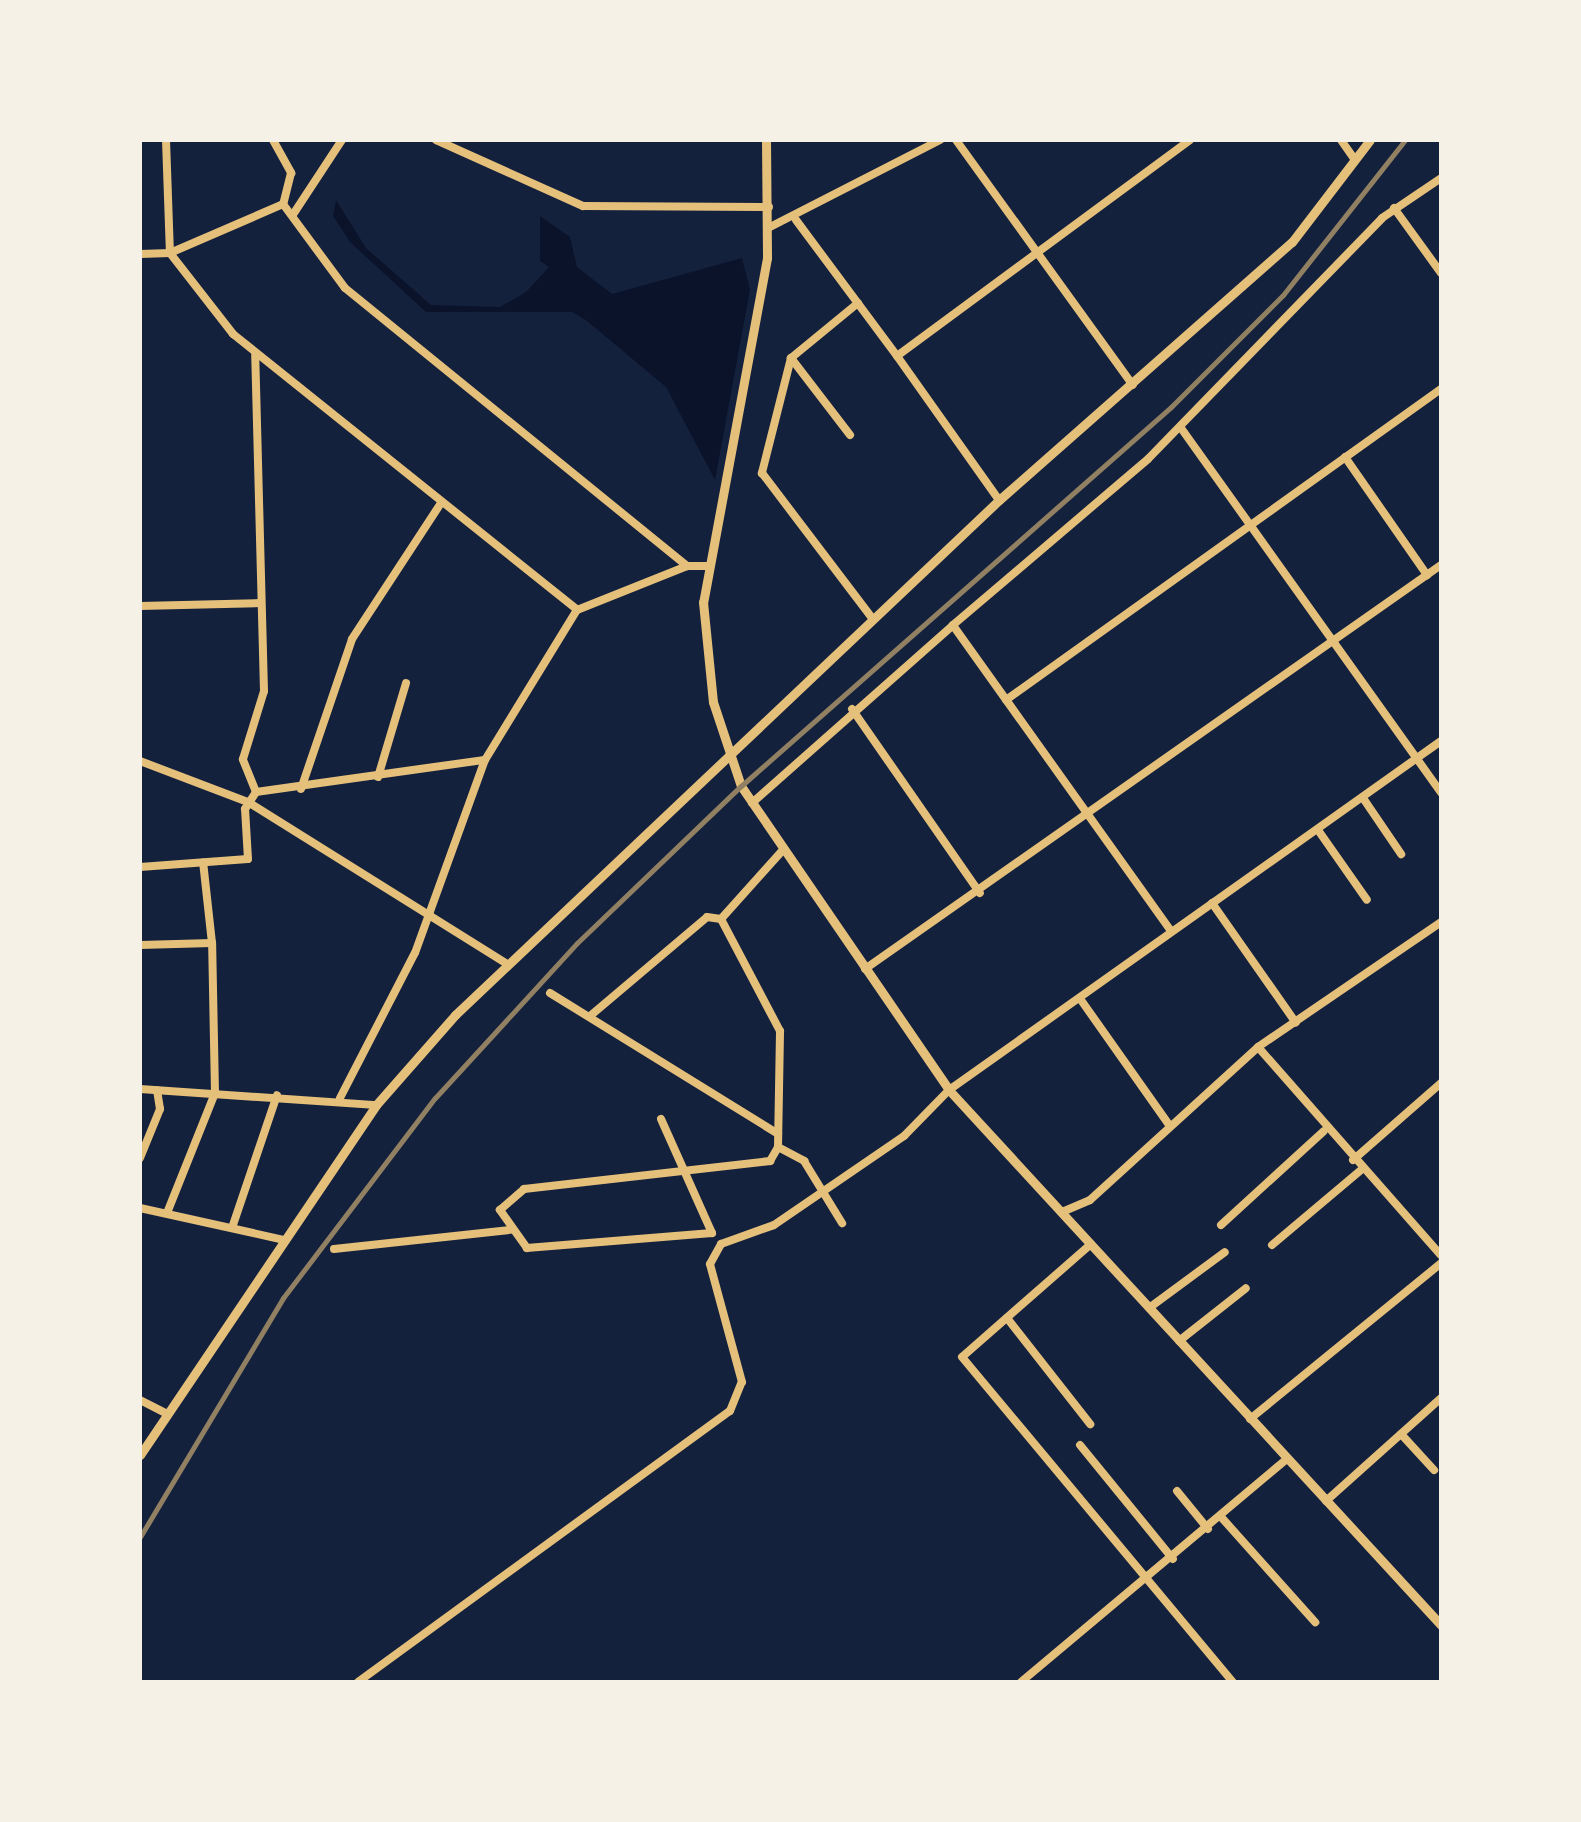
<!DOCTYPE html>
<html>
<head>
<meta charset="utf-8">
<style>
	body { margin:0 }
	#map { position:relative; width:1581px; height:1822px; overflow:hidden; background:#14213d; font-family:Karla,sans-serif }
	div>[style] { position:absolute }
	.water>* { inset:0; background:#0b132b }
	.minor>* { height:8px; margin:-4px; padding:0 4px; transform-origin:4px; border-radius:4px; background:#e5c07b }
	.tertiary>* { height:9px; margin:-4.5px; padding:0 4.5px; transform-origin:4.5px; border-radius:4.5px; background:#e5c07b }
	.rail>* { height:5px; margin:-2.5px; padding:0 2.5px; transform-origin:2.5px; border-radius:2.5px; background:#918062 }
	span { translate:-50% -50%; white-space:nowrap; text-align:center; line-height:1.15; -webkit-text-stroke:10px #f6f1e7; paint-order:stroke }
	.frame { position:absolute; inset:0; border:142px solid #f6f1e7; pointer-events:none }
</style>
</head>
<body>
<div id="map">
	<div class="water">
		<div style="clip-path:polygon(336px 200px,366px 248px,431px 305px,500px 307px,526px 292px,549px 267px,540px 261px,540px 216px,570px 237px,577px 267px,612px 294px,742px 258px,750px 290px,715px 480px,666px 387px,587px 321px,572px 312px,426px 312px,350px 242px,333px 216px)"></div>
	</div>
	<div class="minor">
		<div style="left:166px;top:140px;width:113px;rotate:88deg"></div>
		<div style="left:170px;top:253px;width:103px;rotate:52.1deg"></div>
		<div style="left:233px;top:334px;width:441px;rotate:38.7deg"></div>
		<div style="left:273px;top:140px;width:38px;rotate:61deg"></div>
		<div style="left:291px;top:173px;width:32px;rotate:104deg"></div>
		<div style="left:436px;top:140px;width:161px;rotate:24.2deg"></div>
		<div style="left:583px;top:206px;width:186px;rotate:0.3deg"></div>
		<div style="left:956px;top:140px;width:302px;rotate:54.2deg"></div>
		<div style="left:1341px;top:140px;width:24px;rotate:55deg"></div>
		<div style="left:1394px;top:208px;width:80px;rotate:54.1deg"></div>
		<div style="left:294px;top:213px;width:87px;rotate:-56.7deg"></div>
		<div style="left:796px;top:220px;width:169px;rotate:53.4deg"></div>
		<div style="left:897px;top:356px;width:364px;rotate:-36.4deg"></div>
		<div style="left:770px;top:227px;width:191px;rotate:-27.1deg"></div>
		<div style="left:140px;top:254px;width:30px;rotate:-2deg"></div>
		<div style="left:170px;top:253px;width:123px;rotate:-23.4deg"></div>
		<div style="left:283px;top:204px;width:104px;rotate:53.6deg"></div>
		<div style="left:345px;top:288px;width:441px;rotate:39.1deg"></div>
		<div style="left:858px;top:303px;width:87px;rotate:140.6deg"></div>
		<div style="left:791px;top:358px;width:119px;rotate:104.2deg"></div>
		<div style="left:762px;top:473px;width:182px;rotate:52.8deg"></div>
		<div style="left:897px;top:356px;width:176px;rotate:54.7deg"></div>
		<div style="left:791px;top:358px;width:97px;rotate:52.5deg"></div>
		<div style="left:1181px;top:428px;width:448px;rotate:54.5deg"></div>
		<div style="left:1345px;top:457px;width:144px;rotate:55.2deg"></div>
		<div style="left:140px;top:606px;width:120px;rotate:-1.4deg"></div>
		<div style="left:1006px;top:700px;width:535px;rotate:-35.56deg"></div>
		<div style="left:852px;top:709px;width:224px;rotate:55.2deg"></div>
		<div style="left:140px;top:761px;width:116px;rotate:20.8deg"></div>
		<div style="left:248px;top:802px;width:304px;rotate:32deg"></div>
		<div style="left:378px;top:777px;width:98px;rotate:-73.4deg"></div>
		<div style="left:301px;top:789px;width:158px;rotate:-71.2deg"></div>
		<div style="left:352px;top:639px;width:163px;rotate:-56.8deg"></div>
		<div style="left:256px;top:792px;width:231px;rotate:-8deg"></div>
		<div style="left:1363px;top:798px;width:68px;rotate:55.8deg"></div>
		<div style="left:752px;top:803px;width:268px;rotate:-41.5deg"></div>
		<div style="left:1318px;top:830px;width:85px;rotate:55deg"></div>
		<div style="left:140px;top:867px;width:108px;rotate:-4.2deg"></div>
		<div style="left:248px;top:859px;width:50px;rotate:-93.4deg"></div>
		<div style="left:245px;top:809px;width:20px;rotate:-57deg"></div>
		<div style="left:256px;top:792px;width:35px;rotate:-112deg"></div>
		<div style="left:243px;top:759px;width:71px;rotate:-72.8deg"></div>
		<div style="left:264px;top:691px;width:336px;rotate:-91.5deg"></div>
		<div style="left:1212px;top:903px;width:146px;rotate:55deg"></div>
		<div style="left:1171px;top:931px;width:376px;rotate:-125.5deg"></div>
		<div style="left:953px;top:625px;width:256px;rotate:-40.4deg"></div>
		<div style="left:1148px;top:459px;width:336px;rotate:-45.8deg"></div>
		<div style="left:1382px;top:218px;width:71px;rotate:-34.1deg"></div>
		<div style="left:140px;top:945px;width:72px;rotate:-1.6deg"></div>
		<div style="left:212px;top:943px;width:81px;rotate:-96.3deg"></div>
		<div style="left:865px;top:969px;width:704px;rotate:-35.05deg"></div>
		<div style="left:550px;top:993px;width:268px;rotate:31.7deg"></div>
		<div style="left:1081px;top:1000px;width:154px;rotate:54.8deg"></div>
		<div style="left:590px;top:1016px;width:153px;rotate:-40.2deg"></div>
		<div style="left:707px;top:917px;width:14px;rotate:8deg"></div>
		<div style="left:1258px;top:1047px;width:277px;rotate:48.7deg"></div>
		<div style="left:140px;top:1089px;width:237px;rotate:3.9deg"></div>
		<div style="left:340px;top:1098px;width:163px;rotate:-62.7deg"></div>
		<div style="left:415px;top:953px;width:205px;rotate:-70.1deg"></div>
		<div style="left:485px;top:760px;width:176px;rotate:-58.5deg"></div>
		<div style="left:577px;top:610px;width:118px;rotate:-21.8deg"></div>
		<div style="left:687px;top:566px;width:22px"></div>
		<div style="left:661px;top:1119px;width:125px;rotate:65.9deg"></div>
		<div style="left:778px;top:1147px;width:30px;rotate:28deg"></div>
		<div style="left:804px;top:1161px;width:73px;rotate:58.5deg"></div>
		<div style="left:140px;top:1158px;width:53px;rotate:-67.8deg"></div>
		<div style="left:160px;top:1109px;width:19px;rotate:-99deg"></div>
		<div style="left:1353px;top:1160px;width:117px;rotate:-41.2deg"></div>
		<div style="left:140px;top:1208px;width:148px;rotate:12.5deg"></div>
		<div style="left:1062px;top:1212px;width:30px;rotate:-23deg"></div>
		<div style="left:1090px;top:1200px;width:227px;rotate:-42.3deg"></div>
		<div style="left:1258px;top:1047px;width:222px;rotate:-34.3deg"></div>
		<div style="left:167px;top:1213px;width:129px;rotate:-68.2deg"></div>
		<div style="left:215px;top:1093px;width:150px;rotate:-91.1deg"></div>
		<div style="left:233px;top:1225px;width:137px;rotate:-71.3deg"></div>
		<div style="left:1221px;top:1225px;width:139px;rotate:-42.4deg"></div>
		<div style="left:712px;top:1233px;width:186px;rotate:175.4deg"></div>
		<div style="left:527px;top:1248px;width:47px;rotate:-125.4deg"></div>
		<div style="left:500px;top:1210px;width:32px;rotate:-41deg"></div>
		<div style="left:524px;top:1189px;width:248px;rotate:-6.5deg"></div>
		<div style="left:770px;top:1161px;width:16px;rotate:-60deg"></div>
		<div style="left:778px;top:1147px;width:116px;rotate:-89deg"></div>
		<div style="left:780px;top:1031px;width:127px;rotate:-117.8deg"></div>
		<div style="left:721px;top:919px;width:91px;rotate:-48.1deg"></div>
		<div style="left:1091px;top:1244px;width:171px;rotate:138.8deg"></div>
		<div style="left:962px;top:1357px;width:423px;rotate:50.2deg"></div>
		<div style="left:1272px;top:1245px;width:116px;rotate:-40.1deg"></div>
		<div style="left:334px;top:1249px;width:177px;rotate:-6.2deg"></div>
		<div style="left:1149px;top:1308px;width:94px;rotate:-36.4deg"></div>
		<div style="left:1007px;top:1318px;width:135px;rotate:51.9deg"></div>
		<div style="left:1179px;top:1341px;width:85px;rotate:-38.3deg"></div>
		<div style="left:140px;top:1400px;width:31px;rotate:27deg"></div>
		<div style="left:1250px;top:1419px;width:247px;rotate:-39.2deg"></div>
		<div style="left:1401px;top:1434px;width:49px;rotate:47.5deg"></div>
		<div style="left:1080px;top:1445px;width:147px;rotate:50.8deg"></div>
		<div style="left:1177px;top:1491px;width:49px;rotate:50.8deg"></div>
		<div style="left:1326px;top:1501px;width:154px;rotate:-41.8deg"></div>
		<div style="left:1222px;top:1518px;width:140px;rotate:48.2deg"></div>
		<div style="left:358px;top:1682px;width:460px;rotate:-36.1deg"></div>
		<div style="left:730px;top:1411px;width:31px;rotate:-68deg"></div>
		<div style="left:742px;top:1382px;width:122px;rotate:-105.2deg"></div>
		<div style="left:710px;top:1264px;width:23px;rotate:-61deg"></div>
		<div style="left:721px;top:1244px;width:56px;rotate:-19.7deg"></div>
		<div style="left:774px;top:1225px;width:158px;rotate:-34.4deg"></div>
		<div style="left:904px;top:1136px;width:64px;rotate:-45.6deg"></div>
		<div style="left:949px;top:1090px;width:603px;rotate:-35.35deg"></div>
		<div style="left:1021px;top:1682px;width:347px;rotate:-40deg"></div>
	</div>
	<div class="tertiary">
		<div style="left:766px;top:140px;width:118px;rotate:89.5deg"></div>
		<div style="left:767px;top:258px;width:350px;rotate:100.5deg"></div>
		<div style="left:703px;top:602px;width:100px;rotate:84.3deg"></div>
		<div style="left:713px;top:702px;width:89px;rotate:71.6deg"></div>
		<div style="left:741px;top:786px;width:368px;rotate:55.6deg"></div>
		<div style="left:949px;top:1090px;width:727px;rotate:47.4deg"></div>
		<div style="left:140px;top:1455px;width:422px;rotate:-56deg"></div>
		<div style="left:376px;top:1105px;width:120px;rotate:-48.7deg"></div>
		<div style="left:455px;top:1015px;width:749px;rotate:-43.43deg"></div>
		<div style="left:999px;top:500px;width:390px;rotate:-41.4deg"></div>
		<div style="left:1292px;top:242px;width:128px;rotate:-52.6deg"></div>
	</div>
	<div class="rail">
		<div style="left:140px;top:1537px;width:279px;rotate:-59.1deg"></div>
		<div style="left:283px;top:1298px;width:251px;rotate:-52.8deg"></div>
		<div style="left:435px;top:1098px;width:210px;rotate:-47.5deg"></div>
		<div style="left:577px;top:943px;width:227px;rotate:-43.8deg"></div>
		<div style="left:741px;top:786px;width:573px;rotate:-41.39deg"></div>
		<div style="left:1171px;top:407px;width:158px;rotate:-45deg"></div>
		<div style="left:1283px;top:295px;width:197px;rotate:-51.8deg"></div>
	</div>
	<div class="frame"></div>
</div>
</body>
</html>
